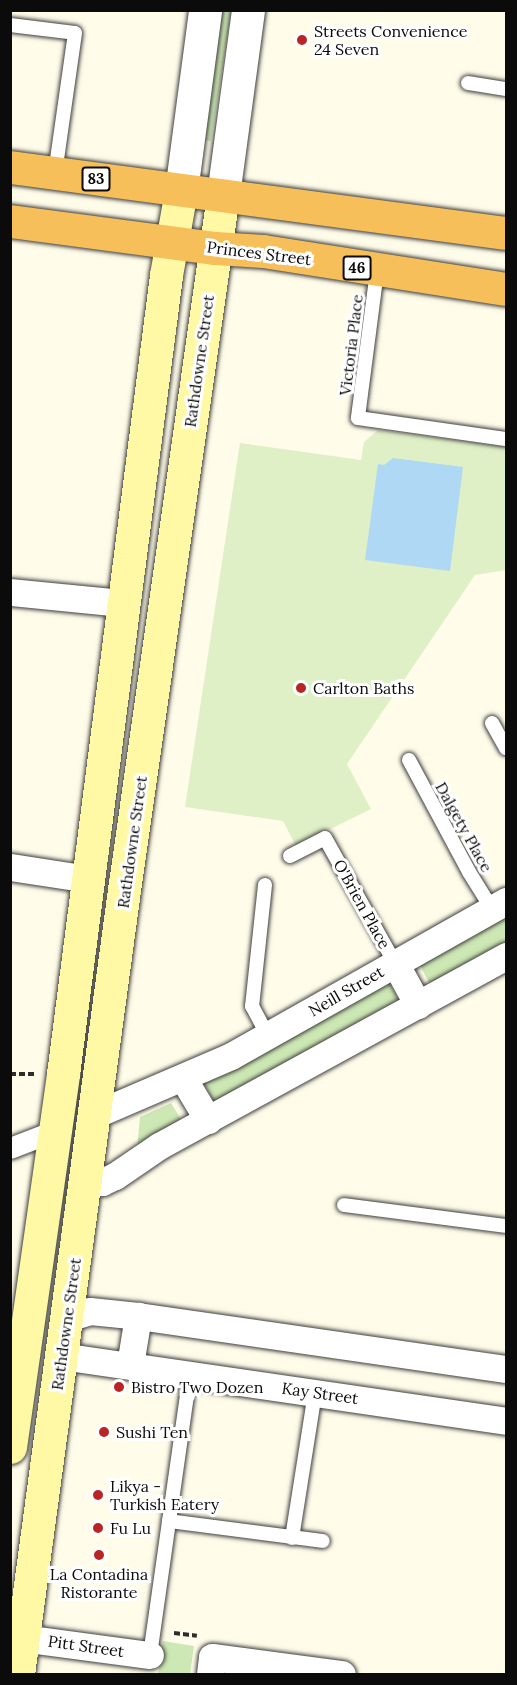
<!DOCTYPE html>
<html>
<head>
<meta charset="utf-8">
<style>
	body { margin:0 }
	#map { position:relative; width:517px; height:1685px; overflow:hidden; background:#fffce9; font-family:Lora,serif }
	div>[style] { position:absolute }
	.green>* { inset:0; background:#cde8b4 }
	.pitch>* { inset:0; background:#dfefc6 }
	.water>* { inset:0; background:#afd8f5 }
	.path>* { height:4px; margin-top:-2px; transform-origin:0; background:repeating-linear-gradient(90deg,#2d2d2d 0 6px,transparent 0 9px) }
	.roads { filter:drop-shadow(0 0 2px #3e3e3e) drop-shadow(0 0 2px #3e3e3e) }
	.service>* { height:14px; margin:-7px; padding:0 7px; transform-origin:7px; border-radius:7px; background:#fff }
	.pedestrian>* { height:21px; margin:-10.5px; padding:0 10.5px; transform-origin:10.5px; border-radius:10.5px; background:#fff }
	.minor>* { height:27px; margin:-13.5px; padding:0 13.5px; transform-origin:13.5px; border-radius:13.5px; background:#fff }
	.tertiary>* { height:33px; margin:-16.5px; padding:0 16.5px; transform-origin:16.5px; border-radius:16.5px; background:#fff }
	.secondary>* { height:33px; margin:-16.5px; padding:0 16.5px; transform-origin:16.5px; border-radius:16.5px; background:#fff9a5 }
	.trunk>* { height:33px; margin:-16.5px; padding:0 16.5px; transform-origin:16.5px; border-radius:16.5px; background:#f6bf5a }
	.dots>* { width:16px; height:16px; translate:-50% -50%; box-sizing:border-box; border:3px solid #fff; border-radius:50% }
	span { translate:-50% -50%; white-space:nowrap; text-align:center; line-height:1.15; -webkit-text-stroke:6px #fff; paint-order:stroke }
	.shield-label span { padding:2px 4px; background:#fff; border:2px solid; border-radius:4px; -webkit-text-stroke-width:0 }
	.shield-label { font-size:15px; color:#0b0b0b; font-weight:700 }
	.poi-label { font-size:16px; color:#0b0b0b }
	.left { translate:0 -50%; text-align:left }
	.street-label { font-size:16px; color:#0b0b0b }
	.frame { position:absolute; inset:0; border:12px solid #0b0b0b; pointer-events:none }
</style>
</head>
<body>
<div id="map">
	<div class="green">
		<div style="clip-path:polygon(217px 11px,231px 11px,211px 141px,199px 140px)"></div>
		<div style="clip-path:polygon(506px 914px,506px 947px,432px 988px,418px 962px)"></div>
		<div style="clip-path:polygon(387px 979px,401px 1005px,217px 1107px,203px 1082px)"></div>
		<div style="clip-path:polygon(171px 1103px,182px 1121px,137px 1150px,140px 1117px)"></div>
		<div style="clip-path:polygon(163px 1641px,194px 1646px,190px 1674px,158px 1674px)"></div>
	</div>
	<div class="pitch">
		<div style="clip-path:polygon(378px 430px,506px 447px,506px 570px,475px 575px,347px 764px,371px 809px,296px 846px,283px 821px,185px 807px,240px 443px,361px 460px,364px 442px)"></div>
	</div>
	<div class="water">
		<div style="clip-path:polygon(393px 458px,463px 467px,450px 571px,365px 560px,378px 464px,384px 465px)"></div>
	</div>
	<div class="path">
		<div style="left:10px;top:1074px;width:24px"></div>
		<div style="left:174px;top:1633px;width:23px;rotate:7deg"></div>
	</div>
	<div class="roads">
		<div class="service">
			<div style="left:10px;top:25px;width:65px;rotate:7deg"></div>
			<div style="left:75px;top:33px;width:141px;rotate:98.1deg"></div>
			<div style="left:468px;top:83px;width:38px;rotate:9deg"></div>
			<div style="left:377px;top:271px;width:148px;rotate:97.4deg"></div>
			<div style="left:358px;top:418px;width:149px;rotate:8.1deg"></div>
			<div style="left:492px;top:723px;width:29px;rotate:61deg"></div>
			<div style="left:409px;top:760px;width:127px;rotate:61.8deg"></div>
			<div style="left:469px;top:872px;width:44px;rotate:58.1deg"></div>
			<div style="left:290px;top:856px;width:39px;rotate:-27deg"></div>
			<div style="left:325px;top:838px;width:143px;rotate:60.8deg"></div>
			<div style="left:265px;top:885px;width:122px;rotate:96.1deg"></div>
			<div style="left:252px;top:1006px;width:34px;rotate:62deg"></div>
			<div style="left:344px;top:1205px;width:163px;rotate:7.4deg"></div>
			<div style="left:169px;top:1521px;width:155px;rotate:7.4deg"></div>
			<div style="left:292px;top:1538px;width:147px;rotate:-81deg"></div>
			<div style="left:150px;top:1655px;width:284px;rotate:-81.9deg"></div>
		</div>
		<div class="pedestrian">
			<div style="left:10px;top:1148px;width:47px;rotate:-21.1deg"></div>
		</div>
		<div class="minor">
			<div style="left:10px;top:592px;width:114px;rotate:5.6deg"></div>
			<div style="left:10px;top:867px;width:79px;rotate:8.7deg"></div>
			<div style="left:395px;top:963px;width:48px;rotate:61.3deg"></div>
			<div style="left:183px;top:1078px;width:49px;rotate:59.2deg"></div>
			<div style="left:94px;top:1115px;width:149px;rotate:-23.3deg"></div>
			<div style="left:231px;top:1056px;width:316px;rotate:-29.4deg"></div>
			<div style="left:85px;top:1183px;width:17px;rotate:-3deg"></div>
			<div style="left:102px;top:1182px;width:14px;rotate:-25deg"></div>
			<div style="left:115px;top:1176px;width:53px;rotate:-34.3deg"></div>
			<div style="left:159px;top:1146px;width:396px;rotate:-28.7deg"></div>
			<div style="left:67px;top:1318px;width:24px;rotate:-17deg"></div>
			<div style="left:90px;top:1311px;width:48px;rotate:5.9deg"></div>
			<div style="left:138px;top:1316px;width:372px;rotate:8.2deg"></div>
			<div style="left:61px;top:1356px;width:450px;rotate:8.3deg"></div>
			<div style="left:130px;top:1365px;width:50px;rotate:-80.7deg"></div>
			<div style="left:22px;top:1638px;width:129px;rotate:7.6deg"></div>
			<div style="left:210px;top:1674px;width:17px;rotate:-83deg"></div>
			<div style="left:212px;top:1657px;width:131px;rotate:7.5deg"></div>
		</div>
		<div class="tertiary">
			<div style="left:181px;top:191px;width:183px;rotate:-82.4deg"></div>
			<div style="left:223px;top:195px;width:187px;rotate:-82.3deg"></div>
		</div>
		<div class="secondary">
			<div style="left:10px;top:1447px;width:377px;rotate:-81.9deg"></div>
			<div style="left:63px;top:1074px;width:806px;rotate:-82.65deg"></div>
			<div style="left:166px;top:275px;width:85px;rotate:-79.9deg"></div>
			<div style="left:18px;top:1674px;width:798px;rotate:-82.3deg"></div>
			<div style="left:125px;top:883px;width:695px;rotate:-81.89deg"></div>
		</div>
		<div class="trunk">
			<div style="left:10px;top:167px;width:500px;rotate:7.58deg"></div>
			<div style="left:10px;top:221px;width:207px;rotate:7.5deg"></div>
			<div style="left:215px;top:248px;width:48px;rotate:3.6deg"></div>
			<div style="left:263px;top:251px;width:246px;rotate:8.9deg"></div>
		</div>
	</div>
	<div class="dots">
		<div style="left:302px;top:40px;background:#b92525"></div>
		<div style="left:301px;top:688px;background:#b92525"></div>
		<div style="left:119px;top:1387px;background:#b92525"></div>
		<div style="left:104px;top:1432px;background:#b92525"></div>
		<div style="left:98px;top:1495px;background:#b92525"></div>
		<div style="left:98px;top:1528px;background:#b92525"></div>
		<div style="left:99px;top:1555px;background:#b92525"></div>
	</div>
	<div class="shield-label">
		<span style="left:96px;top:179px">83</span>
		<span style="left:357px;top:268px">46</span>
	</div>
	<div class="poi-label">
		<span class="left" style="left:314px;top:40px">Streets Convenience<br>24 Seven</span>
		<span class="left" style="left:313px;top:688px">Carlton Baths</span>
		<span class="left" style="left:131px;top:1387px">Bistro Two Dozen</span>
		<span class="left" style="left:116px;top:1432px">Sushi Ten</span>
		<span class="left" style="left:110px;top:1495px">Likya -<br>Turkish Eatery</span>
		<span class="left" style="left:110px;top:1528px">Fu Lu</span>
		<span style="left:99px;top:1583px">La Contadina<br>Ristorante</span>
	</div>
	<div class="street-label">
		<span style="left:259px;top:253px;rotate:7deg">Princes Street</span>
		<span style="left:351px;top:345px;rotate:-83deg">Victoria Place</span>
		<span style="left:199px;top:361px;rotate:-82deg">Rathdowne Street</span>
		<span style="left:464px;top:827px;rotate:61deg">Dalgety Place</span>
		<span style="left:132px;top:842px;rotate:-82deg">Rathdowne Street</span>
		<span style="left:362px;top:904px;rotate:61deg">O'Brien Place</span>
		<span style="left:346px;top:991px;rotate:-30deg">Neill Street</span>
		<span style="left:66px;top:1324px;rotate:-82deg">Rathdowne Street</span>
		<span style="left:320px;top:1393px;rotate:8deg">Kay Street</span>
		<span style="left:86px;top:1646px;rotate:8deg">Pitt Street</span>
	</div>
	<div class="frame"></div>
</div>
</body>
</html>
